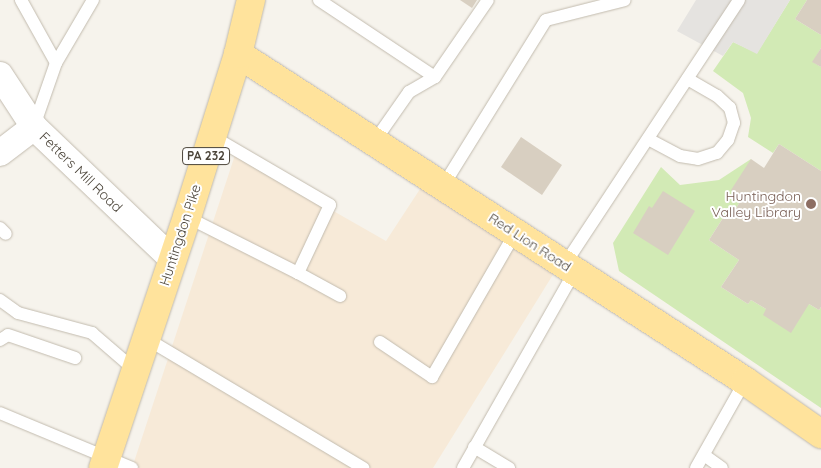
<!DOCTYPE html>
<html>
<head>
<meta charset="utf-8">
<style>
	body { margin:0 }
	#map { position:relative; width:821px; height:468px; overflow:hidden; background:#f6f3ec; font-family:Quicksand,sans-serif }
	div>[style] { position:absolute }
	.commercial>* { inset:0; background:#f7ead8 }
	.green>* { inset:0; background:#d2eab5 }
	.parking>* { inset:0; background:#e5e3e0 }
	.building>* { inset:0; background:#d8cfc1 }
	.roads { filter:drop-shadow(0 0 1px #c2bbae) drop-shadow(0 0 1px #c2bbae) }
	.service>* { height:12px; margin:-6px; padding:0 6px; transform-origin:6px; border-radius:6px; background:#fff }
	.minor>* { height:26px; margin:-13px; padding:0 13px; transform-origin:13px; border-radius:13px; background:#fff }
	.primary>* { height:28px; margin:-14px; padding:0 14px; transform-origin:14px; border-radius:14px; background:#ffe39c }
	.dots>* { width:14px; height:14px; translate:-50% -50%; box-sizing:border-box; border:2px solid #fff; border-radius:50% }
	span { translate:-50% -50%; white-space:nowrap; text-align:center; line-height:1.15; -webkit-text-stroke:4px #fff; paint-order:stroke }
	.shield-label span { padding:1px 4px; background:#fff; border:1px solid; border-radius:4px; -webkit-text-stroke-width:0 }
	.shield-label { font-size:12px; color:#4b4439; font-weight:700 }
	.street-label { font-size:14px; color:#4b4439 }
	.education-label { font-size:14px; color:#785e54 }
	.right { translate:-100% -50%; text-align:right }
</style>
</head>
<body>
<div id="map">
	<div class="commercial">
		<div style="clip-path:polygon(235px 155px,386px 241px,422px 186px,554px 273px,433px 468px,132px 468px)"></div>
	</div>
	<div class="green">
		<div style="clip-path:polygon(790px 0,807px 0,795px 19px,821px 35px,821px 48px,813px 62px,821px 67px,821px 171px,779px 144px,773px 153px,748px 137px,751px 118px,743px 93px,713px 71px,733px 42px,757px 53px)"></div>
		<div style="clip-path:polygon(751px 159px,743px 197px,733px 213px,728px 210px,709px 240px,739px 260px,721px 287px,748px 304px,751px 300px,766px 309px,809px 304px,819px 310px,821px 307px,821px 408px,619px 271px,613px 243px,661px 167px,680px 185px,719px 180px)"></div>
	</div>
	<div class="parking">
		<div style="clip-path:polygon(696px 0,790px 0,757px 54px,733px 42px,723px 56px,677px 31px)"></div>
	</div>
	<div class="building">
		<div style="clip-path:polygon(460px 0,477px 0,472px 8px)"></div>
		<div style="clip-path:polygon(807px 0,821px 0,821px 35px,795px 19px)"></div>
		<div style="clip-path:polygon(821px 48px,821px 67px,812px 62px)"></div>
		<div style="clip-path:polygon(521px 137px,562px 165px,542px 195px,501px 167px)"></div>
		<div style="clip-path:polygon(779px 144px,821px 171px,821px 307px,819px 310px,809px 304px,791px 333px,763px 315px,766px 309px,751px 300px,748px 304px,721px 287px,739px 260px,709px 240px,728px 210px,733px 213px,743px 197px,731px 190px,751px 159px,764px 168px)"></div>
		<div style="clip-path:polygon(663px 191px,695px 211px,668px 255px,633px 233px,649px 206px,652px 208px)"></div>
	</div>
	<div class="roads">
		<div class="service">
			<div style="left:21px;top:0;width:72px;rotate:60.9deg"></div>
			<div style="left:319px;top:0;width:139px;rotate:33.6deg"></div>
			<div style="left:34px;top:126px;width:67px;rotate:-70.8deg"></div>
			<div style="left:56px;top:63px;width:73px;rotate:-59.6deg"></div>
			<div style="left:648px;top:139px;width:36px;rotate:28deg"></div>
			<div style="left:680px;top:156px;width:18px;rotate:9deg"></div>
			<div style="left:698px;top:159px;width:20px;rotate:-18deg"></div>
			<div style="left:717px;top:153px;width:17px;rotate:-50deg"></div>
			<div style="left:728px;top:140px;width:18px;rotate:-71deg"></div>
			<div style="left:734px;top:123px;width:16px;rotate:-105deg"></div>
			<div style="left:730px;top:108px;width:18px;rotate:-137deg"></div>
			<div style="left:717px;top:96px;width:34px;rotate:-150deg"></div>
			<div style="left:374px;top:142px;width:61px;rotate:-55deg"></div>
			<div style="left:409px;top:92px;width:30px;rotate:-30deg"></div>
			<div style="left:435px;top:77px;width:93px;rotate:-55.5deg"></div>
			<div style="left:443px;top:186px;width:195px;rotate:-58.2deg"></div>
			<div style="left:546px;top:20px;width:81px;rotate:-14.2deg"></div>
			<div style="left:187px;top:217px;width:124px;rotate:26.8deg"></div>
			<div style="left:298px;top:273px;width:75px;rotate:-64.8deg"></div>
			<div style="left:330px;top:205px;width:137px;rotate:-149.7deg"></div>
			<div style="left:0;top:228px;width:8px;rotate:45deg"></div>
			<div style="left:565px;top:264px;width:316px;rotate:-56.6deg"></div>
			<div style="left:298px;top:273px;width:48px;rotate:28.7deg"></div>
			<div style="left:0;top:300px;width:22px;rotate:36deg"></div>
			<div style="left:18px;top:313px;width:77px;rotate:15.1deg"></div>
			<div style="left:92px;top:333px;width:58px;rotate:40.8deg"></div>
			<div style="left:147px;top:339px;width:252px;rotate:30.8deg"></div>
			<div style="left:0;top:340px;width:9px;rotate:-32deg"></div>
			<div style="left:8px;top:335px;width:71px;rotate:18.9deg"></div>
			<div style="left:380px;top:342px;width:63px;rotate:33.9deg"></div>
			<div style="left:432px;top:377px;width:166px;rotate:-60deg"></div>
			<div style="left:0;top:413px;width:143px;rotate:22.6deg"></div>
			<div style="left:474px;top:447px;width:41px;rotate:31deg"></div>
			<div style="left:704px;top:455px;width:22px;rotate:36deg"></div>
			<div style="left:463px;top:468px;width:227px;rotate:-60.4deg"></div>
			<div style="left:696px;top:468px;width:100px;rotate:-60.6deg"></div>
		</div>
		<div class="minor">
			<div style="left:0;top:75px;width:62px;rotate:56.8deg"></div>
			<div style="left:34px;top:127px;width:191px;rotate:43.7deg"></div>
			<div style="left:0;top:153px;width:43px;rotate:-37.4deg"></div>
		</div>
		<div class="primary">
			<div style="left:238px;top:54px;width:603px;rotate:32.82deg"></div>
			<div style="left:745px;top:381px;width:93px;rotate:34.9deg"></div>
			<div style="left:103px;top:468px;width:265px;rotate:-71.5deg"></div>
			<div style="left:187px;top:217px;width:171px;rotate:-72.6deg"></div>
			<div style="left:238px;top:54px;width:56px;rotate:-76.5deg"></div>
		</div>
	</div>
	<div class="dots">
		<div style="left:811px;top:204px;background:#8d6e63"></div>
	</div>
	<div class="shield-label">
		<span style="left:206px;top:156px">PA 232</span>
	</div>
	<div class="street-label">
		<span style="left:81px;top:172px;rotate:44deg">Fetters Mill Road</span>
		<span style="left:180px;top:235px;rotate:-72deg">Huntingdon Pike</span>
		<span style="left:530px;top:242px;rotate:33deg">Red Lion Road</span>
	</div>
	<div class="education-label">
		<span class="right" style="left:801px;top:204px">Huntingdon<br>Valley Library</span>
	</div>
</div>
</body>
</html>
